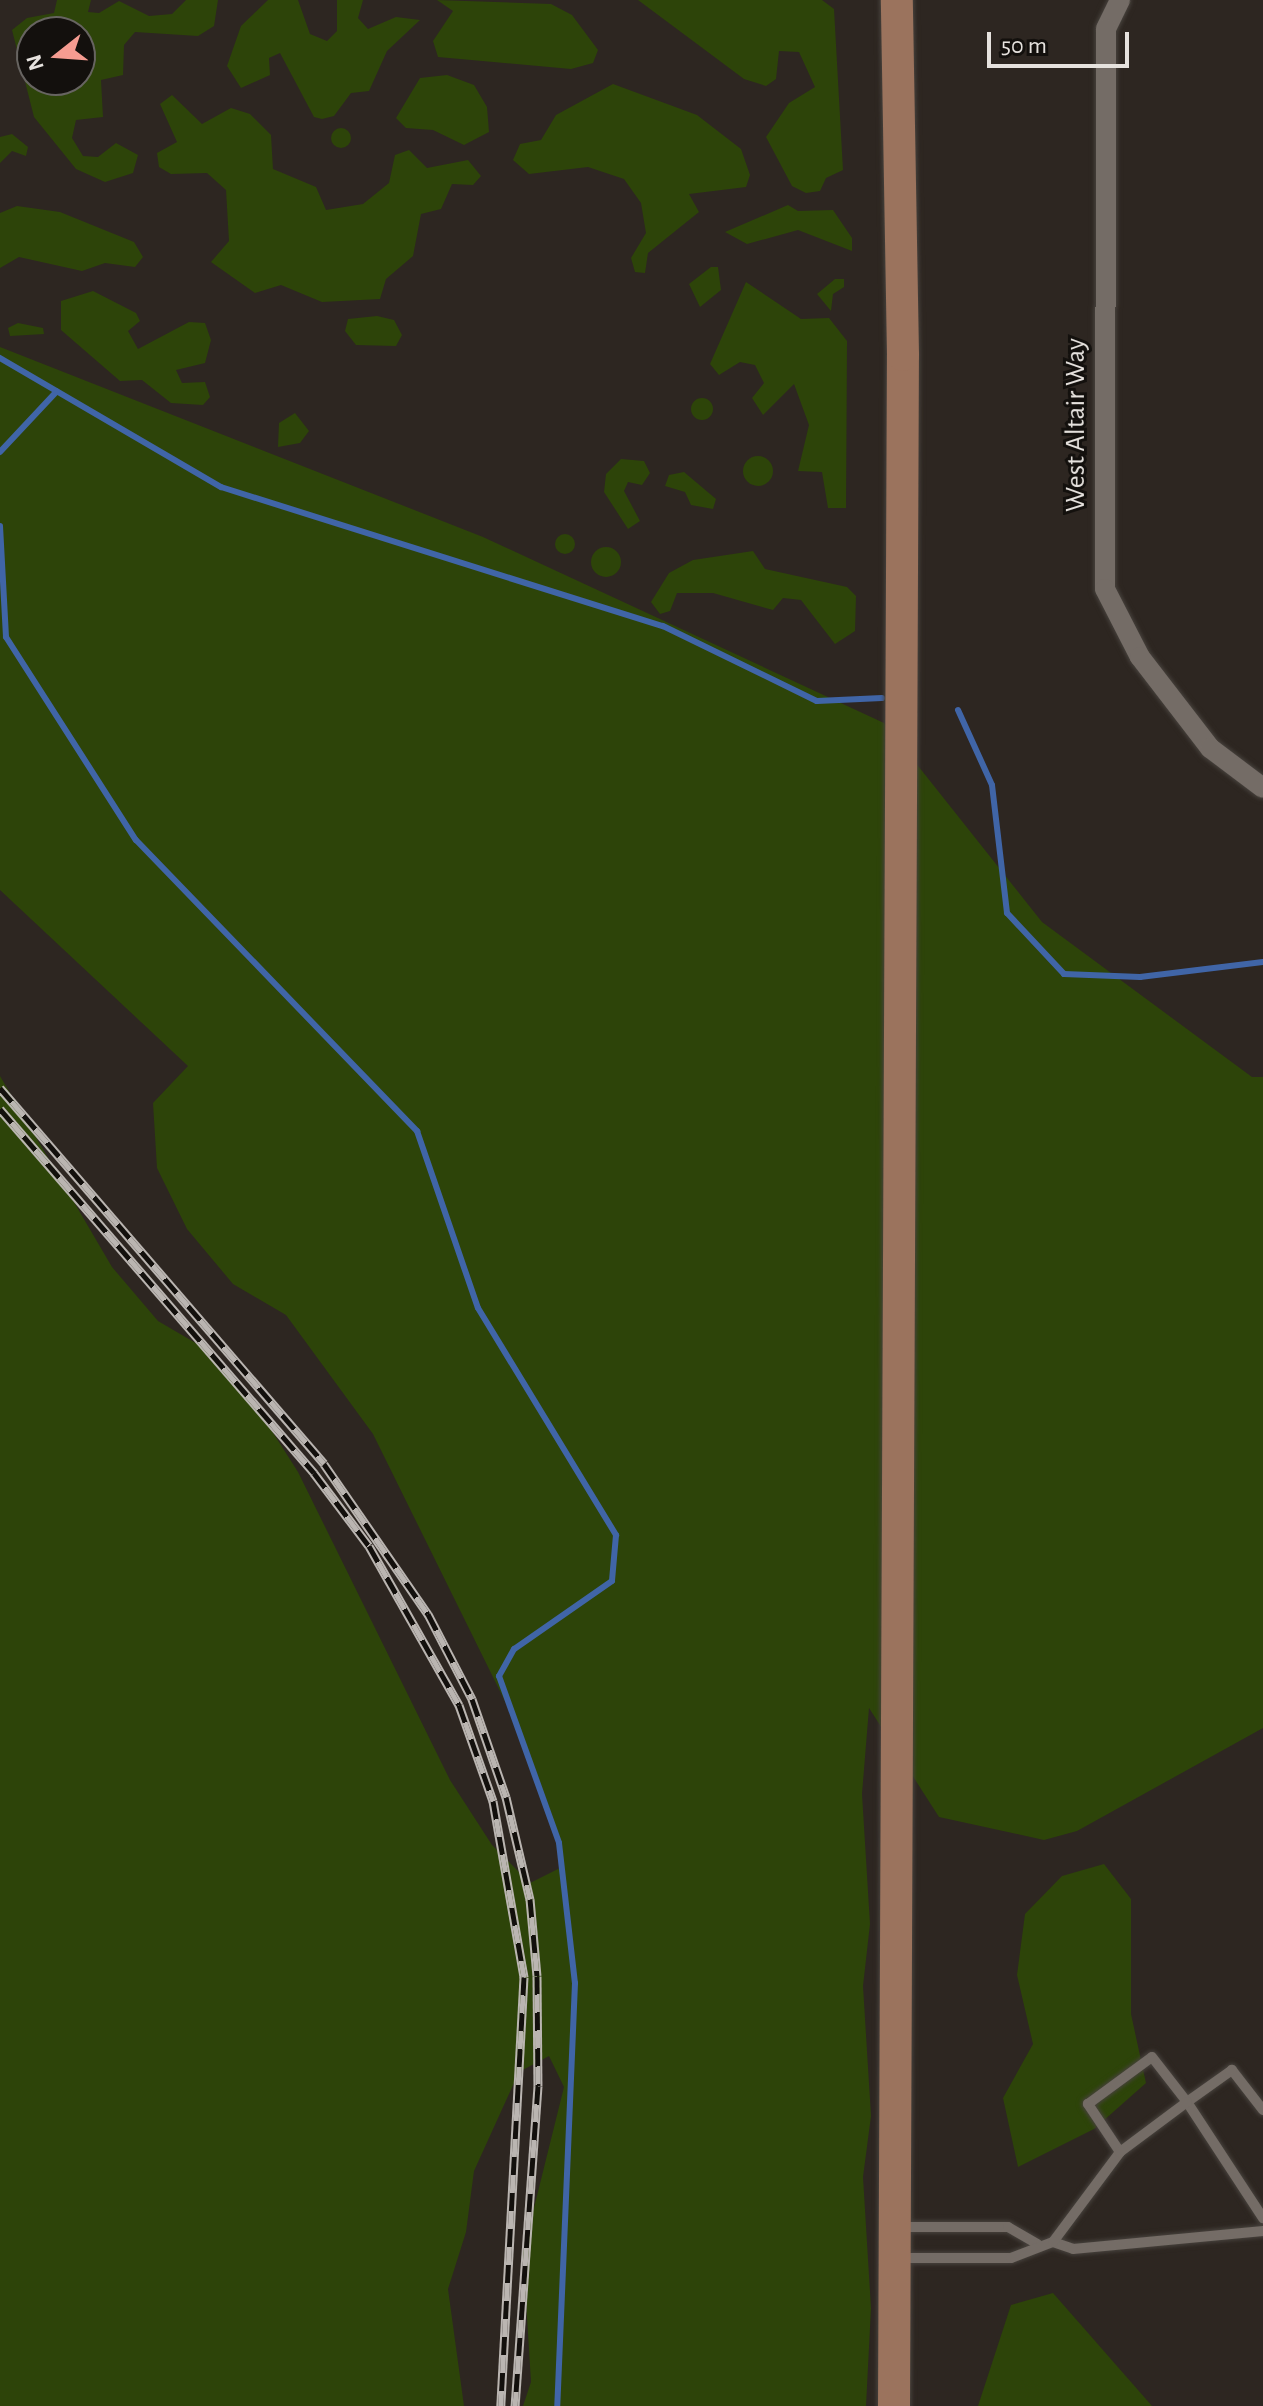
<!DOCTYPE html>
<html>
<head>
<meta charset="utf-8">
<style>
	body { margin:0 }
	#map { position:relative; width:1263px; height:2406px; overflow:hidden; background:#2d2621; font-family:"Alegreya Sans",sans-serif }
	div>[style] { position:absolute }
	.green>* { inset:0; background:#2d4409 }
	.round { border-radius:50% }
	.stream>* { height:6px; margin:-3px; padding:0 3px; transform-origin:3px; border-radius:3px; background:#4065a7 }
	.roads { filter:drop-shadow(0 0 2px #47423d) drop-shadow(0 0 2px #47423d) }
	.service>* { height:10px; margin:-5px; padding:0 5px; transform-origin:5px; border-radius:5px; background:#746c66 }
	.minor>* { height:20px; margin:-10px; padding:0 10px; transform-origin:10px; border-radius:10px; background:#746c66 }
	.primary>* { height:32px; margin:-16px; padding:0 16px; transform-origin:16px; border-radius:16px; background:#9b735d }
	.rail>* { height:9px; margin-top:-4.5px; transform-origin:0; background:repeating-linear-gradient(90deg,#13100d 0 18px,#bab5b1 0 36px); box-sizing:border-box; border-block:2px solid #bab5b1 }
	span { translate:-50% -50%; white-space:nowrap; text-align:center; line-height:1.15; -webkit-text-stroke:6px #13100d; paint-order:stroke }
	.street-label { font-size:28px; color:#e6e2de }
	.north { position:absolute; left:16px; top:16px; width:80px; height:80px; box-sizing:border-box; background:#13100d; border:2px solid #676461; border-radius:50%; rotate:253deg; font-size:22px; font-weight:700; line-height:32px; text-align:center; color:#e6e2de }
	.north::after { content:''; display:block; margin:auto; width:28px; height:36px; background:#f59c91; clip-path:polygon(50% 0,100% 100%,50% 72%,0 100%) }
	.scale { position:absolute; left:987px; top:32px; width:142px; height:36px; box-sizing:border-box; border:4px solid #e6e2de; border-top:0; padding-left:10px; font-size:24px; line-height:28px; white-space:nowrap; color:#e6e2de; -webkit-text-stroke:6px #13100d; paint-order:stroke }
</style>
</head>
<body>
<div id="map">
	<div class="green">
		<div style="clip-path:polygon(evenodd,57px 0,91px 0,88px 12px,99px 13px,119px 1px,149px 16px,172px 14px,186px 0,218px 0,214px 26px,198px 36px,135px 32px,124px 45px,123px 75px,101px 80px,103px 117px,76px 120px,72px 138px,83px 156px,98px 157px,116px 143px,138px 155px,133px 173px,105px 182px,76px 169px,34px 117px,12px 30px,27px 18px,54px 13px,57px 0,80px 32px,80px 80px,32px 80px,32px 32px,80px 32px)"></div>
		<div style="clip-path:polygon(268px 0,298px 0,310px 34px,327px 41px,337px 31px,337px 0,363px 0,358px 18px,368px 29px,396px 17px,420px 20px,387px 51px,369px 91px,351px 93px,334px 116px,322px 119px,314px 117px,280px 53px,269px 58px,270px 75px,241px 88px,227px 66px,241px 26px)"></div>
		<div style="clip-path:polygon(437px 0,551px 4px,572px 15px,598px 50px,593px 63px,571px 69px,438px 57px,433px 41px,453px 11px)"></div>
		<div style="clip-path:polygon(638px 0,822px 0,834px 9px,843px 170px,826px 178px,820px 191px,806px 193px,792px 186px,766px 137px,789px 103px,815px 87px,799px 52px,779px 51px,776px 79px,766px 86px,744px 79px)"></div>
		<div style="clip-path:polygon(447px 75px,474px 85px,487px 107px,489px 132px,464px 145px,433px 130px,406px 128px,396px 118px,420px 78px)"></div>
		<div style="clip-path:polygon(613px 84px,697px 115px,741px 149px,750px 175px,746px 187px,689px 194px,699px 212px,648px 253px,645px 273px,635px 272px,631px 258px,646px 233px,641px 203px,624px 179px,588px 167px,529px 174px,513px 160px,520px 144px,541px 140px,556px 115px)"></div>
		<div style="clip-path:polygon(172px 95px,202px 124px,231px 108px,250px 114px,271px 135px,273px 169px,316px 187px,326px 210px,363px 204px,389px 183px,395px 155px,409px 150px,427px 168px,468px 160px,481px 176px,473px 185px,452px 184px,441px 209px,421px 214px,413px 256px,386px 279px,380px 299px,322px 302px,281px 285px,255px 293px,211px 262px,229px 241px,226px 190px,207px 173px,171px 174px,159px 167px,157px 153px,177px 142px,160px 104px)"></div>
		<div class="round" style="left:331px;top:128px;width:20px;height:20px"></div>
		<div style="clip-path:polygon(12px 134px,28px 147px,26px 156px,12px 151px,0 163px,0 137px)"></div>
		<div style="clip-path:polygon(788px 205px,798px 211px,833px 210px,852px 238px,852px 251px,798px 230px,747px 244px,725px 232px)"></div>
		<div style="clip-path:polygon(17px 206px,60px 212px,134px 242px,143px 257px,135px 267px,105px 263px,82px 271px,19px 257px,0 268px,0 213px)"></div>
		<div style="clip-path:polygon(711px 267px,718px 267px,721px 290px,700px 307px,689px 284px)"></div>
		<div style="clip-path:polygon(835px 279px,844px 279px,844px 287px,833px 294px,831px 311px,817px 294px)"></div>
		<div style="clip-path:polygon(746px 282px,801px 319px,829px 318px,847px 341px,846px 508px,828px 508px,822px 472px,798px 471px,809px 425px,794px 384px,763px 415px,752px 398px,764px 383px,755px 365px,740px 362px,719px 375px,710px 364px)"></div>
		<div style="clip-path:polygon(93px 291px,136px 313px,140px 321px,128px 331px,138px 349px,189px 322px,205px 323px,211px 340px,205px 363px,176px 370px,182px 383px,205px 382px,210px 397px,203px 405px,171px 403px,142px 380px,120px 381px,61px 330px,61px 301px)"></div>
		<div style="clip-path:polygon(377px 316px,394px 320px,402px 335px,396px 346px,356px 345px,345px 331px,348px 319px)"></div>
		<div style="clip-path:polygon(18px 323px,43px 328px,44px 334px,10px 336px,8px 328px)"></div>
		<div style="clip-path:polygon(0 347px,483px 537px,884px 723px,1042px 922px,1252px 1077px,1263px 1077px,1263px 1728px,1077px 1831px,1044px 1840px,939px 1817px,869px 1708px,862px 1794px,870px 1924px,863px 1986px,871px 2116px,863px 2177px,871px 2308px,866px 2406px,523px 2406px,531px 2382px,523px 2252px,564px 2087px,549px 2056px,519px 2072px,474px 2171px,466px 2232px,448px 2289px,464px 2406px,0 2406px,0 1076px,112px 1267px,158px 1321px,211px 1352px,256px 1406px,298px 1472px,450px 1780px,492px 1845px,530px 1883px,560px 1868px,552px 1815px,525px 1742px,373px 1434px,286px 1315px,233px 1284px,187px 1229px,157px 1168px,153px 1103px,188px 1066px,0 890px)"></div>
		<div class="round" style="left:691px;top:398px;width:22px;height:22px"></div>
		<div style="clip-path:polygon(295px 413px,309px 431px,300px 443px,278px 447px,279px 423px)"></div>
		<div class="round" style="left:743px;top:456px;width:30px;height:30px"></div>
		<div style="clip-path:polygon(621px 459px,644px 461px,650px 473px,642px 485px,628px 482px,624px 491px,640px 521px,628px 529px,604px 492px,606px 474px)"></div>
		<div style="clip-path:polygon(684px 472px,716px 499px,713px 509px,691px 505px,685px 492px,665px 486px,669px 475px)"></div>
		<div class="round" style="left:555px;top:534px;width:20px;height:20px"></div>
		<div class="round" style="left:591px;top:547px;width:30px;height:30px"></div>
		<div style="clip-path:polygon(753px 551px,765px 569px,847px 587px,856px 596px,855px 631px,835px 644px,801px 600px,783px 598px,773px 610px,713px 593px,677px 593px,670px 611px,660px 614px,651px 602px,669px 573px,693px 560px)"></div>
		<div style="clip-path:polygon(1104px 1864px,1131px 1899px,1131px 2014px,1146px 2083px,1094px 2129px,1018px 2167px,1003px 2098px,1033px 2044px,1017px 1975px,1025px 1914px,1062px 1876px)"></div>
		<div style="clip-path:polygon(1053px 2293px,1152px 2406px,978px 2406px,1011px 2305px)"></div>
	</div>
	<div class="stream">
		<div style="left:0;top:358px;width:256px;rotate:30.3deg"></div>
		<div style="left:221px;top:487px;width:463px;rotate:17.5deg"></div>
		<div style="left:663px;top:626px;width:171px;rotate:26deg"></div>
		<div style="left:817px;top:701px;width:65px;rotate:-2.6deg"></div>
		<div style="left:0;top:452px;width:83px;rotate:-46.9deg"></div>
		<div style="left:0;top:526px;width:111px;rotate:86.9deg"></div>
		<div style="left:6px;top:637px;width:241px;rotate:57.4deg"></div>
		<div style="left:136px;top:840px;width:405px;rotate:46deg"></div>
		<div style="left:417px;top:1131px;width:187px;rotate:71deg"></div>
		<div style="left:478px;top:1308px;width:266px;rotate:58.7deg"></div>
		<div style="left:616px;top:1535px;width:46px;rotate:95deg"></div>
		<div style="left:612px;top:1581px;width:119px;rotate:145.2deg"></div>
		<div style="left:514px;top:1649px;width:31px;rotate:119deg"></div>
		<div style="left:499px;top:1676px;width:177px;rotate:70.2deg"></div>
		<div style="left:559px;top:1843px;width:141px;rotate:83.5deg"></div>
		<div style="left:575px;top:1983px;width:423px;rotate:92.4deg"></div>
		<div style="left:958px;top:710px;width:82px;rotate:65.6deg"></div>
		<div style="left:992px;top:785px;width:129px;rotate:83.3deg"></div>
		<div style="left:1007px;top:913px;width:83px;rotate:46.9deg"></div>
		<div style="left:1064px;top:974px;width:76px;rotate:2.3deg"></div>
		<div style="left:1140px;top:977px;width:124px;rotate:-7deg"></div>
	</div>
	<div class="roads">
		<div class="service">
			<div style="left:1263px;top:2110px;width:51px;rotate:-127.8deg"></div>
			<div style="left:1232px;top:2070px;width:55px;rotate:144.6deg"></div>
			<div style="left:1187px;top:2102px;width:139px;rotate:56.8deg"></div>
			<div style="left:900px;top:2227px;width:108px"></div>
			<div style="left:1008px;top:2227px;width:34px;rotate:30deg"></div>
			<div style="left:1053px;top:2242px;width:21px;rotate:19deg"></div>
			<div style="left:1073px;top:2249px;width:191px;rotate:-5.4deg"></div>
			<div style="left:900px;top:2258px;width:111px"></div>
			<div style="left:1011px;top:2258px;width:45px;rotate:-20.9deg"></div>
			<div style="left:1053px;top:2242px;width:112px;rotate:-53.3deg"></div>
			<div style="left:1120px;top:2152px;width:58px;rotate:-123.7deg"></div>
			<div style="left:1088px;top:2104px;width:79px;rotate:-36.3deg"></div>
			<div style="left:1152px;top:2057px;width:57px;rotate:52.1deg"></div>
			<div style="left:1187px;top:2102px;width:84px;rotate:143.3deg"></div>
		</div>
		<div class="minor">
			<div style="left:1120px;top:0;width:32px;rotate:116deg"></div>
			<div style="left:1106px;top:29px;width:560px;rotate:90.1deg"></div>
			<div style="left:1105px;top:589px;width:76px;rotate:62.8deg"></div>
			<div style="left:1140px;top:657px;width:115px;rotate:52.4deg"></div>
			<div style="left:1210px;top:748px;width:66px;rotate:37deg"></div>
		</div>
		<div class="primary">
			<div style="left:894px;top:2406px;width:2051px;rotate:-89.75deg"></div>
			<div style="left:903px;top:355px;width:355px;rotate:-91deg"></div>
		</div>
	</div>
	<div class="rail">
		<div style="left:0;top:1088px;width:496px;rotate:49.2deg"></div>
		<div style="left:324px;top:1464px;width:183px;rotate:55.3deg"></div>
		<div style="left:428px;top:1614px;width:96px;rotate:62.6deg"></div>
		<div style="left:472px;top:1699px;width:104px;rotate:70.9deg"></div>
		<div style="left:506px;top:1797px;width:105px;rotate:76.8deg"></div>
		<div style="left:530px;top:1899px;width:77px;rotate:84.8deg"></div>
		<div style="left:537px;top:1976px;width:110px;rotate:89.5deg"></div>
		<div style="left:538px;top:2086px;width:321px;rotate:94.1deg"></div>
		<div style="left:0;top:1109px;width:481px;rotate:49.2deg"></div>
		<div style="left:314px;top:1473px;width:91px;rotate:53deg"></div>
		<div style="left:369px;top:1546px;width:183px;rotate:60.5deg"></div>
		<div style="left:459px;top:1705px;width:102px;rotate:70.5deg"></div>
		<div style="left:493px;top:1801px;width:179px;rotate:80deg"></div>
		<div style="left:524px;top:1977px;width:430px;rotate:93.1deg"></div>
	</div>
	<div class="street-label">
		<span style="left:1076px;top:425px;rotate:-90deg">West Altair Way</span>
	</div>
	<div class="north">N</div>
	<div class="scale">50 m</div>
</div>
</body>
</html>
